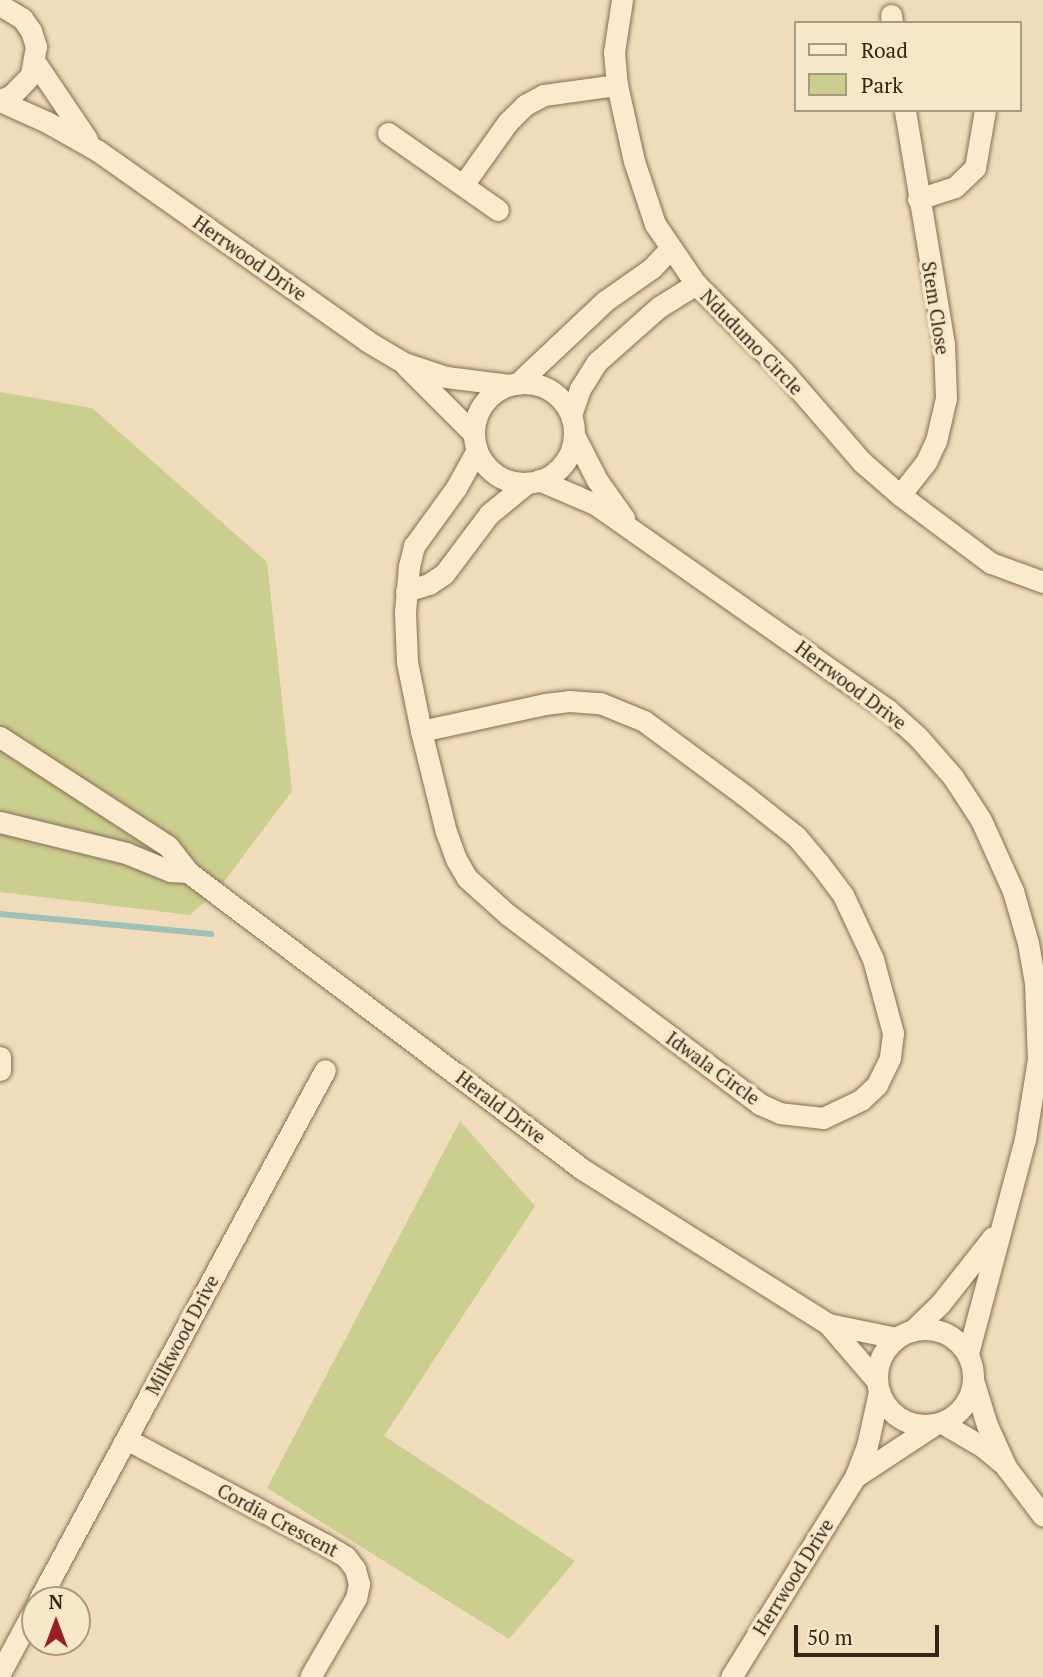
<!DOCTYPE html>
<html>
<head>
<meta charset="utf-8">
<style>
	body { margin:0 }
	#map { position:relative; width:1043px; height:1677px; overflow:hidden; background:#f0dcba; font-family:"PT Serif",serif }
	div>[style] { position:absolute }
	.green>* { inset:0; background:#cace8e }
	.stream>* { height:6px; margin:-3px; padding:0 3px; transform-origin:3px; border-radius:3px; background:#9fc0b4 }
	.roads { filter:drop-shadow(0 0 2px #876c53) drop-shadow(0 0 2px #876c53) }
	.minor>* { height:21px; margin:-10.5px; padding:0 10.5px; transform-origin:10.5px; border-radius:10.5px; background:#fbeacd }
	.minor>.ring { margin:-10.5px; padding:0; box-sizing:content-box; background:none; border:21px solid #fbeacd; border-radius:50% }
	span { translate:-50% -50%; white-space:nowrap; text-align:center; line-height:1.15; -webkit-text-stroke:7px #f7e7c9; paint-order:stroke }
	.street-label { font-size:19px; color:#352519 }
	.legend { position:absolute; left:794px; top:21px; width:228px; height:91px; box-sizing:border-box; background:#f7e7c9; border:2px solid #a99983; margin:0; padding:9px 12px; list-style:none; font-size:21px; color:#352519 }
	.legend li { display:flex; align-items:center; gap:14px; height:35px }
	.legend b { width:35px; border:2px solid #a99983 }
	.north { position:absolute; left:21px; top:1586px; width:70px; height:70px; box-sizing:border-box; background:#f7e7c9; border:2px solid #a99983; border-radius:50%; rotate:0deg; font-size:19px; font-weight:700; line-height:28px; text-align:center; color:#352519 }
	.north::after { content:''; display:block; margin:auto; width:24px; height:32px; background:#992028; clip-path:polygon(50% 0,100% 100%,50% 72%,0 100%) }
	.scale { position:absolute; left:794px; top:1625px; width:145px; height:32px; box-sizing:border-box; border:4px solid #352519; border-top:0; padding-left:9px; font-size:21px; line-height:24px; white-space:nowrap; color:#352519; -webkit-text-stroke:5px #f7e7c9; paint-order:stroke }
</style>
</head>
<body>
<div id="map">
	<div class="green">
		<div style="clip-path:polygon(0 392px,92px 408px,267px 562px,292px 791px,217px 891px,190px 915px,0 892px)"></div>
		<div style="clip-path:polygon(460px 1121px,535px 1206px,384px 1436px,575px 1561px,509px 1639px,267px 1488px)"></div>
	</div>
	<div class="stream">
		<div style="left:0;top:914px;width:212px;rotate:5.4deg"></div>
	</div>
	<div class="roads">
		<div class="minor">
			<div style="left:622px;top:0;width:53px;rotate:98.7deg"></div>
			<div style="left:614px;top:52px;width:33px;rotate:85deg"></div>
			<div style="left:617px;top:85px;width:78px;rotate:77.4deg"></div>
			<div style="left:634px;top:161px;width:66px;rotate:71.6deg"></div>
			<div style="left:655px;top:224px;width:73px;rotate:55.7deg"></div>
			<div style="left:696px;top:284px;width:124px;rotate:45deg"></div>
			<div style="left:784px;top:372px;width:119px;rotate:49.1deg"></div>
			<div style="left:862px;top:462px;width:50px;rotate:41deg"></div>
			<div style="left:900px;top:495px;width:114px;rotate:36.8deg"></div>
			<div style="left:991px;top:563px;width:55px;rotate:20.1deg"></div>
			<div style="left:0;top:5px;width:26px;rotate:31deg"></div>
			<div style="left:22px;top:18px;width:16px;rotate:55deg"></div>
			<div style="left:31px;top:31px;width:16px;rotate:72deg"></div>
			<div style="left:36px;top:46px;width:29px;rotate:100deg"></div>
			<div style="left:31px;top:75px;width:28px;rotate:134deg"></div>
			<div style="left:12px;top:95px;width:13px;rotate:157deg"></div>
			<div style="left:891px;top:15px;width:8px;rotate:83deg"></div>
			<div style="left:35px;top:62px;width:93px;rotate:56deg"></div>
			<div style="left:0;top:101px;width:51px;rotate:24.1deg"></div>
			<div style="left:47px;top:122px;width:59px;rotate:29.6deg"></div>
			<div style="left:98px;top:151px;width:329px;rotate:35.2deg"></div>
			<div style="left:367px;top:341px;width:43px;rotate:30.7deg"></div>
			<div style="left:404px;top:363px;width:44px;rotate:18.4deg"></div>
			<div style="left:446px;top:377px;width:64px;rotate:7.2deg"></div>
			<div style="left:388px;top:133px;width:134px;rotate:35deg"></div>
			<div style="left:463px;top:185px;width:76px;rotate:-54.6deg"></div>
			<div style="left:507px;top:123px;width:25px;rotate:-45deg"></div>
			<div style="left:525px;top:105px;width:21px;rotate:-28deg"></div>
			<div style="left:544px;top:95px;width:74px;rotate:-7.8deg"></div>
			<div style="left:918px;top:199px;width:39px;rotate:-18deg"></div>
			<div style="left:955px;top:187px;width:28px;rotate:-44deg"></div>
			<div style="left:975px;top:168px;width:59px;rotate:-80.2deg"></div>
			<div style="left:406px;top:366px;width:96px;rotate:45deg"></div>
			<div class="ring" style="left:474px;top:383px;width:79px;height:79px"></div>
			<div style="left:517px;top:384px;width:121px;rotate:-43.3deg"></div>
			<div style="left:605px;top:301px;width:57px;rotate:-35.1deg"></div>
			<div style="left:652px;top:268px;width:26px;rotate:-47deg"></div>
			<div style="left:571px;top:415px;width:28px;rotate:-71deg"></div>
			<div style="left:580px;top:389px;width:32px;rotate:-58deg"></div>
			<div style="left:597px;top:362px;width:83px;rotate:-41.6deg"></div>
			<div style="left:659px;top:307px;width:44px;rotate:-31.9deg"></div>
			<div style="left:574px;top:435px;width:51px;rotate:62.9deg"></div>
			<div style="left:597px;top:480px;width:47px;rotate:54.6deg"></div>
			<div style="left:539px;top:480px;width:61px;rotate:23.2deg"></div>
			<div style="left:595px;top:504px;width:357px;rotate:35.1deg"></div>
			<div style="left:887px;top:709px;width:42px;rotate:42.1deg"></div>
			<div style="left:918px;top:737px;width:53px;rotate:48.8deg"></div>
			<div style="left:953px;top:777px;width:51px;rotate:56.9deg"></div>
			<div style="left:981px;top:820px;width:78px;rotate:65.7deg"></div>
			<div style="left:1013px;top:891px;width:54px;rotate:73.9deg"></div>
			<div style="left:1028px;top:943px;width:40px;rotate:80deg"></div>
			<div style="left:1035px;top:982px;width:77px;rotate:87.8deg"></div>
			<div style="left:1038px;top:1059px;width:81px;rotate:99.2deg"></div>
			<div style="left:1025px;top:1139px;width:221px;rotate:104.9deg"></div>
			<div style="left:900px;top:495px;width:42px;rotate:-51.8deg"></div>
			<div style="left:926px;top:462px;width:23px;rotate:-65deg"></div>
			<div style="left:936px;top:441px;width:44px;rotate:-76.9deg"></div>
			<div style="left:946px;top:398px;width:54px;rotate:-92.1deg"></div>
			<div style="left:944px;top:344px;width:237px;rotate:-99.5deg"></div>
			<div style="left:406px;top:591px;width:24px;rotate:-17deg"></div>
			<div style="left:429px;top:584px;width:18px;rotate:-34deg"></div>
			<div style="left:444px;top:574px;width:75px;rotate:-53.1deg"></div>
			<div style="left:489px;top:514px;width:49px;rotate:-39.2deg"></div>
			<div style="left:421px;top:731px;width:127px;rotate:-12.3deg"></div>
			<div style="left:545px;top:704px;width:24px;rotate:-7deg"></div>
			<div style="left:569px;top:701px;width:31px;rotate:4deg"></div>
			<div style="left:600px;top:703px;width:48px;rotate:22.2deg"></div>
			<div style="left:644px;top:721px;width:124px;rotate:36.5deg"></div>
			<div style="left:744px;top:795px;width:66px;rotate:38.3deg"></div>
			<div style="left:796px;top:836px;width:35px;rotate:50deg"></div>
			<div style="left:819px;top:863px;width:40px;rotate:53deg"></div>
			<div style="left:843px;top:895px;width:71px;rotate:64.9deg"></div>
			<div style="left:873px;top:959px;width:77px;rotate:74.9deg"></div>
			<div style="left:893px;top:1033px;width:25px;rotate:97deg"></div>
			<div style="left:890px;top:1058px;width:30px;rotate:116deg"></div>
			<div style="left:877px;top:1085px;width:22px;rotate:137deg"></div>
			<div style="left:861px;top:1100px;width:42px;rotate:154.7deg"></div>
			<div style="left:823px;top:1118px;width:43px;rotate:-173.4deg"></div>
			<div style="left:780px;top:1113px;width:22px;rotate:-156deg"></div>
			<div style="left:760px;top:1104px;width:316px;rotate:-143.1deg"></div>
			<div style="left:507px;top:914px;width:54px;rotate:-138deg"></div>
			<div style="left:467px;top:878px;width:22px;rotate:-120deg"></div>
			<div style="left:456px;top:859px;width:29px;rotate:-110deg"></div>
			<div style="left:446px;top:832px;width:104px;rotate:-103.9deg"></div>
			<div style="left:421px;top:731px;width:70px;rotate:-101.5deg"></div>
			<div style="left:407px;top:662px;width:50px;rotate:-92.3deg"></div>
			<div style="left:405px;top:612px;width:46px;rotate:-85deg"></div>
			<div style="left:409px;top:566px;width:21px;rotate:-76deg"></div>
			<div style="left:414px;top:546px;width:72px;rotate:-54.1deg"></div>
			<div style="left:456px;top:488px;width:43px;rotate:-61.1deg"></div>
			<div style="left:0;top:737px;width:200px;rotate:33deg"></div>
			<div style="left:168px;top:846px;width:33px;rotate:52deg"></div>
			<div style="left:188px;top:872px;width:493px;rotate:37deg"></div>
			<div style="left:582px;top:1169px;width:291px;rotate:32.2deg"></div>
			<div style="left:828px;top:1324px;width:75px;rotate:49.3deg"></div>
			<div style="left:0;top:822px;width:130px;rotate:13.8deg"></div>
			<div style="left:126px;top:853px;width:48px;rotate:22.2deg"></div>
			<div style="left:170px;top:871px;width:18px;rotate:3deg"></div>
			<div style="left:0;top:1057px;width:13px;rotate:90deg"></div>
			<div style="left:828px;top:1324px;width:70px;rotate:11.5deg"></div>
			<div class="ring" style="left:877px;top:1329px;width:75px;height:75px"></div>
			<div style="left:912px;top:1331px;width:39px;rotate:-44deg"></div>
			<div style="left:940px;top:1304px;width:85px;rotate:-51.7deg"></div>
			<div style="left:974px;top:1383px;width:44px;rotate:72.8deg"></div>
			<div style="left:987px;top:1425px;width:46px;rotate:65.7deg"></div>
			<div style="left:1006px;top:1467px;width:61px;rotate:52.9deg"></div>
			<div style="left:942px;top:1423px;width:48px;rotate:30.3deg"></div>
			<div style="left:983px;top:1447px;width:25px;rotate:40deg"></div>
			<div style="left:126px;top:1439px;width:226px;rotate:27.9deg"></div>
			<div style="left:326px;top:1545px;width:23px;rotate:31deg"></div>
			<div style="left:346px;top:1557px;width:15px;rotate:53deg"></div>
			<div style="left:355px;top:1569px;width:16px;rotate:75deg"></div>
			<div style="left:359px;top:1584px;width:14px;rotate:102deg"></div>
			<div style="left:356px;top:1598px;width:91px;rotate:120.2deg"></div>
			<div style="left:855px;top:1477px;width:95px;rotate:-33.4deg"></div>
			<div style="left:39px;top:1600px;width:602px;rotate:-61.65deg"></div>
			<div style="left:0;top:1673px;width:74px;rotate:-61.7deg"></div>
			<div style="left:731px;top:1677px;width:235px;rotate:-58.2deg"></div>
			<div style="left:855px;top:1477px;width:33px;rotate:-69deg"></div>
			<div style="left:867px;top:1446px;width:55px;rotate:-77.5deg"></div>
		</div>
	</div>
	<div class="street-label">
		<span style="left:250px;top:258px;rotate:35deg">Herrwood Drive</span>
		<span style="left:936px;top:308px;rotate:81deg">Stem Close</span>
		<span style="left:752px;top:342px;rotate:46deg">Ndudumo Circle</span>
		<span style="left:851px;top:685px;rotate:37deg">Herrwood Drive</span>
		<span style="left:713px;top:1068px;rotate:36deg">Idwala Circle</span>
		<span style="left:501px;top:1107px;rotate:37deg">Herald Drive</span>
		<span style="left:182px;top:1335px;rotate:-62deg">Milkwood Drive</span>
		<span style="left:278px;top:1520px;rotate:28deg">Cordia Crescent</span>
		<span style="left:793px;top:1577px;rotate:-58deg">Herrwood Drive</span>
	</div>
	<ul class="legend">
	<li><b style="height:9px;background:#fbeacd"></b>Road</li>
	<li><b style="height:19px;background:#cace8e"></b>Park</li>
	</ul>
	<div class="north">N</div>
	<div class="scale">50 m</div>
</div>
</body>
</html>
